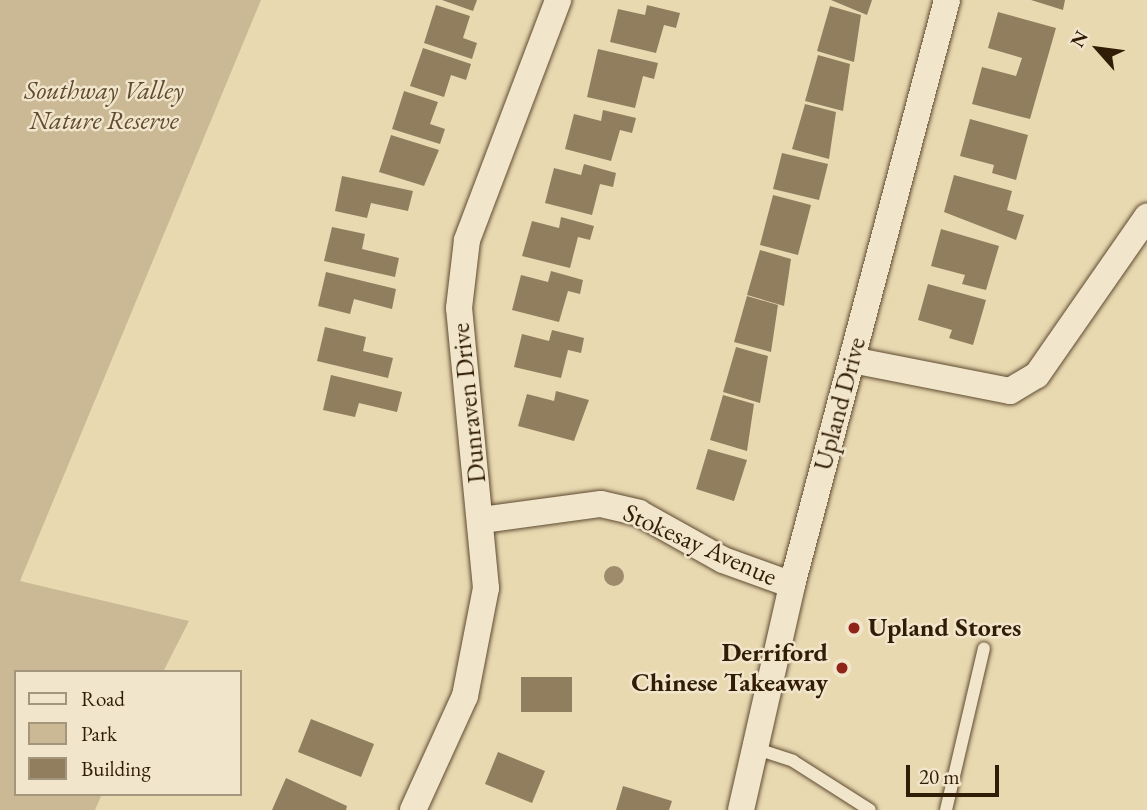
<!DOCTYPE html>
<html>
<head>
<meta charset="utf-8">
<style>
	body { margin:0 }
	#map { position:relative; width:1147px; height:810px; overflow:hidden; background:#e9d9b1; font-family:"EB Garamond",serif }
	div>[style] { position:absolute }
	.green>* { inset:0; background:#cab994 }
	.building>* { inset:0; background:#917e5f }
	.roads { filter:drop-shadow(0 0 2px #5f4b31) drop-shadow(0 0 2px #5f4b31) }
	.service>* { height:12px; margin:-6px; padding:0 6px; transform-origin:6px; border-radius:6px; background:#f1e6cc }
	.minor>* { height:26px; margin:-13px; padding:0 13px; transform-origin:13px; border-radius:13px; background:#f1e6cc }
	.trees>* { width:20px; height:20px; margin:-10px; border-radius:50%; background:#9d8b6b }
	.dots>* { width:19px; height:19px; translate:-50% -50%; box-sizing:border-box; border:4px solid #f1e6cc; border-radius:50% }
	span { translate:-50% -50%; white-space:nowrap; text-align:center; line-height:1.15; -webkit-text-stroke:5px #f1e6cc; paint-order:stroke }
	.park-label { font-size:26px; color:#5f4b31; font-style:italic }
	.street-label { font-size:26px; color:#311c06 }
	.poi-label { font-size:26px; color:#311c06; font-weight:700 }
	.left { translate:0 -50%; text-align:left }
	.right { translate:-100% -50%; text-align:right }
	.legend { position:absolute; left:14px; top:670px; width:228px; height:126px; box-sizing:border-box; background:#f1e6cc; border:2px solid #a4957d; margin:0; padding:9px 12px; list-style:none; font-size:21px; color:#311c06 }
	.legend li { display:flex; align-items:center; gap:14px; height:35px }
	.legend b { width:35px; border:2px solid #a4957d }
	.north { position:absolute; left:1063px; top:14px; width:70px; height:70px; -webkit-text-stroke:5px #f1e6cc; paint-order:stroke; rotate:298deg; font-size:19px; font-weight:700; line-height:28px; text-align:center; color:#311c06 }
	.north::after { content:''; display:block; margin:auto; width:24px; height:32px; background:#311c06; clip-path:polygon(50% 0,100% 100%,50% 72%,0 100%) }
	.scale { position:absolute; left:906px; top:765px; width:93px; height:32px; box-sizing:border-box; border:4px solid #311c06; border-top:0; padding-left:9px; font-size:21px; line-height:24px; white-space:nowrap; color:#311c06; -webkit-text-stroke:5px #f1e6cc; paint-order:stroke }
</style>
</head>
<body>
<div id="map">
	<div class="green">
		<div style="clip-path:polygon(0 0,261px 0,20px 581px,189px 621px,163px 672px,16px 672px,16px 794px,102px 794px,95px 810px,0 810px)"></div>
	</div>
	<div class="building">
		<div style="clip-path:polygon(442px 0,477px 0,473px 11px)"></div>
		<div style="clip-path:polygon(831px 0,872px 0,867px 15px)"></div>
		<div style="clip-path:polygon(1031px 0,1065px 0,1063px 10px)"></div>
		<div style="clip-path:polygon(436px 5px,470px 16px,463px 38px,477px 43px,472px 59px,424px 43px)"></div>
		<div style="clip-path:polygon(647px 5px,680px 13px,676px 28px,664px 25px,656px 53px,610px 42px,618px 9px,645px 15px)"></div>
		<div style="clip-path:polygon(830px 6px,861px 15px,854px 62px,817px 51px)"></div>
		<div style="clip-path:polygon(998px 12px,1056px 28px,1030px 119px,972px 104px,982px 67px,1016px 76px,1022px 58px,988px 48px)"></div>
		<div style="clip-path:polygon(423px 48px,471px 64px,466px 80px,451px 75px,444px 97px,410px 86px)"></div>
		<div style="clip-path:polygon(598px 49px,658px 63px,654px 79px,643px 76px,635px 108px,587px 97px)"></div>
		<div style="clip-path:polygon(818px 55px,850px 64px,843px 111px,805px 101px)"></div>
		<div style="clip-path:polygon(404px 91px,438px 102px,430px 124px,445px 129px,440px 144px,392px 129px)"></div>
		<div style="clip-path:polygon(805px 104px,836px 112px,829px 159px,792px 149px)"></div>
		<div style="clip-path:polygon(603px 110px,636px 118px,632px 133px,620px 130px,611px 161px,565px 149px,574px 114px,601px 121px)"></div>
		<div style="clip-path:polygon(970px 119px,1028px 135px,1016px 180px,992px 173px,994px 165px,960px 156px)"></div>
		<div style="clip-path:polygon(391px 135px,439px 150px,424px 186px,379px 172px)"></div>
		<div style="clip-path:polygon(782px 153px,828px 164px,819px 200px,773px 189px)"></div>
		<div style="clip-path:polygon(584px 164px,616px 173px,613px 187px,600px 184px,592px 215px,545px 203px,554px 168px,581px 175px)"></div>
		<div style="clip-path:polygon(954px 175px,1012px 191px,1007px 210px,1024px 215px,1016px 240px,944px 212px)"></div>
		<div style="clip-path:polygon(342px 176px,413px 191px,408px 211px,371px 203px,367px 218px,335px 211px)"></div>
		<div style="clip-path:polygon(773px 195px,811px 205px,798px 255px,760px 245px)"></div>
		<div style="clip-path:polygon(561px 217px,594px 226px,590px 240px,578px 237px,570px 268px,522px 256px,532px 221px,559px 228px)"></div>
		<div style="clip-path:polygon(332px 227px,365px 234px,362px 249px,399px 258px,395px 277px,324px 261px)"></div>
		<div style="clip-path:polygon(941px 229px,999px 246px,986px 290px,962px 284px,965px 275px,931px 266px)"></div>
		<div style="clip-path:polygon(760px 250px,791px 259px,784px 306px,747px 295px)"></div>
		<div style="clip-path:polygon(551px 271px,583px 280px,580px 294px,568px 291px,559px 322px,512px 310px,521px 275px,548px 282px)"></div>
		<div style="clip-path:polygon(326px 272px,396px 289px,392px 309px,354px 299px,350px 314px,318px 306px)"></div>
		<div style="clip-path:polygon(928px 284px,986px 300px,973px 345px,949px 338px,952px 330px,918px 320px)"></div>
		<div style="clip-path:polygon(747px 296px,778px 305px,771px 352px,734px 342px)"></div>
		<div style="clip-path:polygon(325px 327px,366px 337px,363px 351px,393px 358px,388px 378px,317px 361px)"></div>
		<div style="clip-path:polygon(552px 330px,584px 338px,581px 353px,568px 350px,561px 378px,514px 367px,522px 334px,549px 341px)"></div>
		<div style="clip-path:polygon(736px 347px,768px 356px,760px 403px,723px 392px)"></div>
		<div style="clip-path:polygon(331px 375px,402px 392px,397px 412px,359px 403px,355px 417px,323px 410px)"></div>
		<div style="clip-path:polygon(556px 391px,589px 400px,574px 441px,518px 426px,527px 394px,554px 401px)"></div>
		<div style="clip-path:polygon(723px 395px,754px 404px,747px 451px,710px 440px)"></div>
		<div style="clip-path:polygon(708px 449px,747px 460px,734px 501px,696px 489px)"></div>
		<div style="clip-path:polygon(521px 677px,572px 677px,572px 712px,521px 712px)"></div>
		<div style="clip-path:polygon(311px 719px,374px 744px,361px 777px,298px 752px)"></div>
		<div style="clip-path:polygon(498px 752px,545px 771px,532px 803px,485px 784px)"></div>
		<div style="clip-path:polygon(286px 778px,347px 806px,346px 810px,272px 810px)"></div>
		<div style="clip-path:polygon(623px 786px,672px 801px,669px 810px,616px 810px)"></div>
	</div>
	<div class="roads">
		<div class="service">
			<div style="left:757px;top:749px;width:38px;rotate:18deg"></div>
			<div style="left:793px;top:761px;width:91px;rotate:32.5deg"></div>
			<div style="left:946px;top:810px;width:166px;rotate:-76.8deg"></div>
		</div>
		<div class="minor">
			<div style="left:852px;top:360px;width:161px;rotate:11.1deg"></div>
			<div style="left:1010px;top:391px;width:31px;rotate:-31deg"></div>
			<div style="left:1037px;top:375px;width:193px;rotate:-55.2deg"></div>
			<div style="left:482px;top:520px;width:120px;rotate:-7.7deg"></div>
			<div style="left:601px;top:504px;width:39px;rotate:13deg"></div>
			<div style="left:639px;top:513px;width:96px;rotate:29.2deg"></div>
			<div style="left:723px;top:560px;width:73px;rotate:19.9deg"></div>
			<div style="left:413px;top:810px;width:125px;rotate:-65.5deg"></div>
			<div style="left:465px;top:696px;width:110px;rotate:-79deg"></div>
			<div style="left:486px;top:588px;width:281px;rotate:-95.5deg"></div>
			<div style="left:459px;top:308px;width:68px;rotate:-83.3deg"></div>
			<div style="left:467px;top:240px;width:257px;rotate:-69.2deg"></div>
			<div style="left:741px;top:810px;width:231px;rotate:-77.2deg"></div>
			<div style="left:792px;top:585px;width:605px;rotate:-75.16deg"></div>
		</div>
	</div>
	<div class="trees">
		<div style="left:614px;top:576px"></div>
	</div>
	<div class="dots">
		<div style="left:854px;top:628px;background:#8f2418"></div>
		<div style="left:842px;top:668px;background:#8f2418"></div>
	</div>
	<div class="park-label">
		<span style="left:104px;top:106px">Southway Valley<br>Nature Reserve</span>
	</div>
	<div class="street-label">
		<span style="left:469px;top:403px;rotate:-96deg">Dunraven Drive</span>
		<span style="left:840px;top:404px;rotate:-75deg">Upland Drive</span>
		<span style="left:700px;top:545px;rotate:24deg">Stokesay Avenue</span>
	</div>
	<div class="poi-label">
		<span class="left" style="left:868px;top:628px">Upland Stores</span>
		<span class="right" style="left:828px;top:668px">Derriford<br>Chinese Takeaway</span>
	</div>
	<ul class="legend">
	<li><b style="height:9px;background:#f1e6cc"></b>Road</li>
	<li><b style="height:19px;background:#cab994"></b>Park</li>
	<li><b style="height:19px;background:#917e5f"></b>Building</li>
	</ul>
	<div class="north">N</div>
	<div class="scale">20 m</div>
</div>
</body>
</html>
